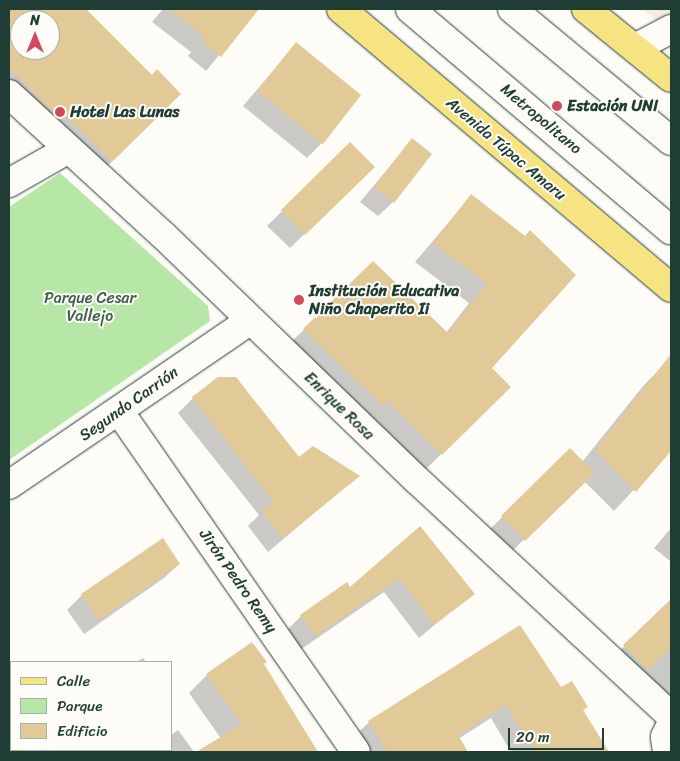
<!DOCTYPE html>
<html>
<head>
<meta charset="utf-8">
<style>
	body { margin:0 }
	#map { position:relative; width:680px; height:761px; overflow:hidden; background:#fdfcf7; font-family:Sriracha,sans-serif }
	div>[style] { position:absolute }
	.built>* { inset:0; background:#f5edda }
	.green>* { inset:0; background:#b7e7a7 }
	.shadow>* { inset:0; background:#0003 }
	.building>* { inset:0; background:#e2c998 }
	.roads { filter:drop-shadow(0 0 1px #1f3d34) drop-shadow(0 0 1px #1f3d34) }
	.minor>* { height:28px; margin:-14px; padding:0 14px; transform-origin:14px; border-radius:14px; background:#fdfcf7 }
	.major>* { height:28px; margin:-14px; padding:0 14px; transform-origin:14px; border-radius:14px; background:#f6e381 }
	.dots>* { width:14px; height:14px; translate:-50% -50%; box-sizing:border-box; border:2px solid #fdfcf7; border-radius:50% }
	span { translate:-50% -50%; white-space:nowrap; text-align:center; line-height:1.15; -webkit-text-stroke:4px #fdfcf7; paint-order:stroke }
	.poi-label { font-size:16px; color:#1f3d34; font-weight:700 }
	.left { translate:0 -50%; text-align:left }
	.street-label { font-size:16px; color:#1f3d34 }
	.park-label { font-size:16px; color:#3d5f4b }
	.frame { position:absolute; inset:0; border:10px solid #1f3d34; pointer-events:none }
	.legend { position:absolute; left:10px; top:661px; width:162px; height:90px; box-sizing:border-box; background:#fdfcf7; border:1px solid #a4b0a9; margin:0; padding:6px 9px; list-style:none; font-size:15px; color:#1f3d34 }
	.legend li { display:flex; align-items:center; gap:10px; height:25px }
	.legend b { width:25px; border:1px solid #a4b0a9 }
	.north { position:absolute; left:10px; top:10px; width:50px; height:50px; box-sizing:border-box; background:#fdfcf7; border:1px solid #a4b0a9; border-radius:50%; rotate:0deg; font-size:14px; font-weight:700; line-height:20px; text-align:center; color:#1f3d34 }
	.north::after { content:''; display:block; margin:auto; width:18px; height:22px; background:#d1495b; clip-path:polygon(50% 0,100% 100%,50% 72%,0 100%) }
	.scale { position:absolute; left:508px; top:728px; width:96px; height:22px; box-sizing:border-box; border:2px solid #1f3d34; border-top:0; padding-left:6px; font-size:15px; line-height:18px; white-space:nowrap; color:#1f3d34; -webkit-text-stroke:4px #fdfcf7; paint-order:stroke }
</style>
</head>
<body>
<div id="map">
	<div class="built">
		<div style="clip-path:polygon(642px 9px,671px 9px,671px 31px)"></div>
	</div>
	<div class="green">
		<div style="clip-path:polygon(60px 173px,208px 306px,210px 321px,9px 460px,9px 207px)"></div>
	</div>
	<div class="shadow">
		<div style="clip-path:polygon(evenodd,9px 9px,74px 9px,152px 77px,180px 94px,95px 178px,9px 102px,9px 9px,20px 20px,50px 20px,50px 50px,20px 50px,20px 20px)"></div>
		<div style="clip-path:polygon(163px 9px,257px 9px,206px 71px,188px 56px,191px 52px,152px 22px)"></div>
		<div style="clip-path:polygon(296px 44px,322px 143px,307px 158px,243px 106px)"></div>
		<div style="clip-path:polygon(412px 140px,393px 202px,378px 216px,360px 202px)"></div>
		<div style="clip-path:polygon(350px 144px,359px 181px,290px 248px,267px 226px)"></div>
		<div style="clip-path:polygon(471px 196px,525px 237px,491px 368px,509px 387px,422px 473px,285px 348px,373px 263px,446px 333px,469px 303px,415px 262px)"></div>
		<div style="clip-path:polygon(665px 364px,671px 370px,671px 450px,614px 511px,584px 481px,509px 554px,487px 532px,570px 450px,582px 462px,644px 385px)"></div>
		<div style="clip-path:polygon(193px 398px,299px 459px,358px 476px,268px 552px,248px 526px,259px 515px,178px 413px)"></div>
		<div style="clip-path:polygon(420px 528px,473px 593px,419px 638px,384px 592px,300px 650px,286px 631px,301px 616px,350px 589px)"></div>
		<div style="clip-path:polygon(671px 528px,671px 562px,654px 548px)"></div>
		<div style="clip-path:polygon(179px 564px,164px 578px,84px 634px,67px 610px,82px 595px)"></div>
		<div style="clip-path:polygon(671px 601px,671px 711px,609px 661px)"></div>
		<div style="clip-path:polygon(143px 658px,146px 662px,136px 662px)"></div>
		<div style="clip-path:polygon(207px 675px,298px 725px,317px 752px,210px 752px,222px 740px,189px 693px)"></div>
		<div style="clip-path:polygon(561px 689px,586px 707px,582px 711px,607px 752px,511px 752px,491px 718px,458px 739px,467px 752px,364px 752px,354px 737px,369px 722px)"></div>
		<div style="clip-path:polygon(178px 730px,194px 752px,146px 752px,171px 750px,171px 735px)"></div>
	</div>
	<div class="building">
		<div style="clip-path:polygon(evenodd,9px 9px,86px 9px,152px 75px,157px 69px,181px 94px,112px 162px,55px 105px,50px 110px,9px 68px,9px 9px,20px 20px,50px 20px,50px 50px,20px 50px,20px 20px)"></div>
		<div style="clip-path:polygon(169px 9px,259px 9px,221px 57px,201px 41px,205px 37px)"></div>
		<div style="clip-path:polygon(296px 42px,361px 95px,323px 144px,257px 91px)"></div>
		<div style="clip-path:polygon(412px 138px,432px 154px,394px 203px,374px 187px)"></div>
		<div style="clip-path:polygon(350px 142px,375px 167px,305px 235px,281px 210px)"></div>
		<div style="clip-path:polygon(471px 194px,525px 236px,530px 230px,576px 275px,492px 368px,511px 387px,442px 455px,388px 401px,383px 406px,303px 329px,373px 261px,448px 333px,487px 284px,433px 243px)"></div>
		<div style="clip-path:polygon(671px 354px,671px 451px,636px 492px,595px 450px)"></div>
		<div style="clip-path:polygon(218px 377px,236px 377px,299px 457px,313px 446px,360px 476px,283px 538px,261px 511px,273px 501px,192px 397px)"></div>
		<div style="clip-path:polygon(570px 448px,595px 473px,525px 541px,501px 516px)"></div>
		<div style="clip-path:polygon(420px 526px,475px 594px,434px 625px,399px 578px,316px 636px,300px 615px,347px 582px,350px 587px)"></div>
		<div style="clip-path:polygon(163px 538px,180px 564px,99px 620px,81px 594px)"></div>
		<div style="clip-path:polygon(671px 599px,671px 648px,647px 670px,623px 645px)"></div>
		<div style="clip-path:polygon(520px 625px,561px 687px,572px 681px,588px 707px,583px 710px,609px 752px,535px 752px,506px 705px,458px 735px,468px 752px,388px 752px,368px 721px)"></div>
		<div style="clip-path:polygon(252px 642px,267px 662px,264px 664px,318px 752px,196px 752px,242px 724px,206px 674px)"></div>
	</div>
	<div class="roads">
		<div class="minor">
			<div style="left:410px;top:9px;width:342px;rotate:40.3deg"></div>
			<div style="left:512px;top:9px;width:207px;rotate:39.7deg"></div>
			<div style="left:635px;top:48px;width:41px;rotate:-27.8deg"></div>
			<div style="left:9px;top:94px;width:209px;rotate:42.5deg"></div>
			<div style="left:163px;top:235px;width:354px;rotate:44deg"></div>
			<div style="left:418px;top:481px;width:345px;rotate:42.9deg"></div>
			<div style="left:9px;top:183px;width:67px;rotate:-29.6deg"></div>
			<div style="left:119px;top:411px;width:415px;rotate:55.2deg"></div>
			<div style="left:9px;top:485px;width:291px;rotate:-34.3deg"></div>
			<div style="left:9px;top:683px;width:4px;rotate:56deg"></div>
			<div style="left:43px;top:752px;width:4px;rotate:-27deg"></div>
			<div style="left:667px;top:752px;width:15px;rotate:-98deg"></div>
			<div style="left:665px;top:737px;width:14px;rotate:-65deg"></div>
		</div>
		<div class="major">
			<div style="left:341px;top:9px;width:432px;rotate:40.2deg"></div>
			<div style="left:586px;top:9px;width:109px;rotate:39.1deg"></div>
		</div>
	</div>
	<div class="dots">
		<div style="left:557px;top:106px;background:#d1495b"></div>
		<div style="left:60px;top:112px;background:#d1495b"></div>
		<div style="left:299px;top:300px;background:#d1495b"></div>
	</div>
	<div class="poi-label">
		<span class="left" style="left:567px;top:106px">Estación UNI</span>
		<span class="left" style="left:70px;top:112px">Hotel Las Lunas</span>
		<span class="left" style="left:309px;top:300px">Institución Educativa<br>Niño Chaperito Ii</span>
	</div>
	<div class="street-label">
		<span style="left:541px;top:119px;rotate:40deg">Metropolitano</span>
		<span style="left:506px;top:149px;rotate:40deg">Avenida Túpac Amaru</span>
		<span style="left:129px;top:404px;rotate:-35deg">Segundo Carrión</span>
		<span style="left:339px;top:406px;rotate:44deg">Enrique Rosa</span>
		<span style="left:238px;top:581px;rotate:55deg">Jirón Pedro Remy</span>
	</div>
	<div class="park-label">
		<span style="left:90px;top:307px">Parque Cesar<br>Vallejo</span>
	</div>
	<div class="frame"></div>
	<ul class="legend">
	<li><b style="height:6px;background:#f6e381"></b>Calle</li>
	<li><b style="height:14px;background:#b7e7a7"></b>Parque</li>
	<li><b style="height:14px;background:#e2c998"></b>Edificio</li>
	</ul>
	<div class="north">N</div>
	<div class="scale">20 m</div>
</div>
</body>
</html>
